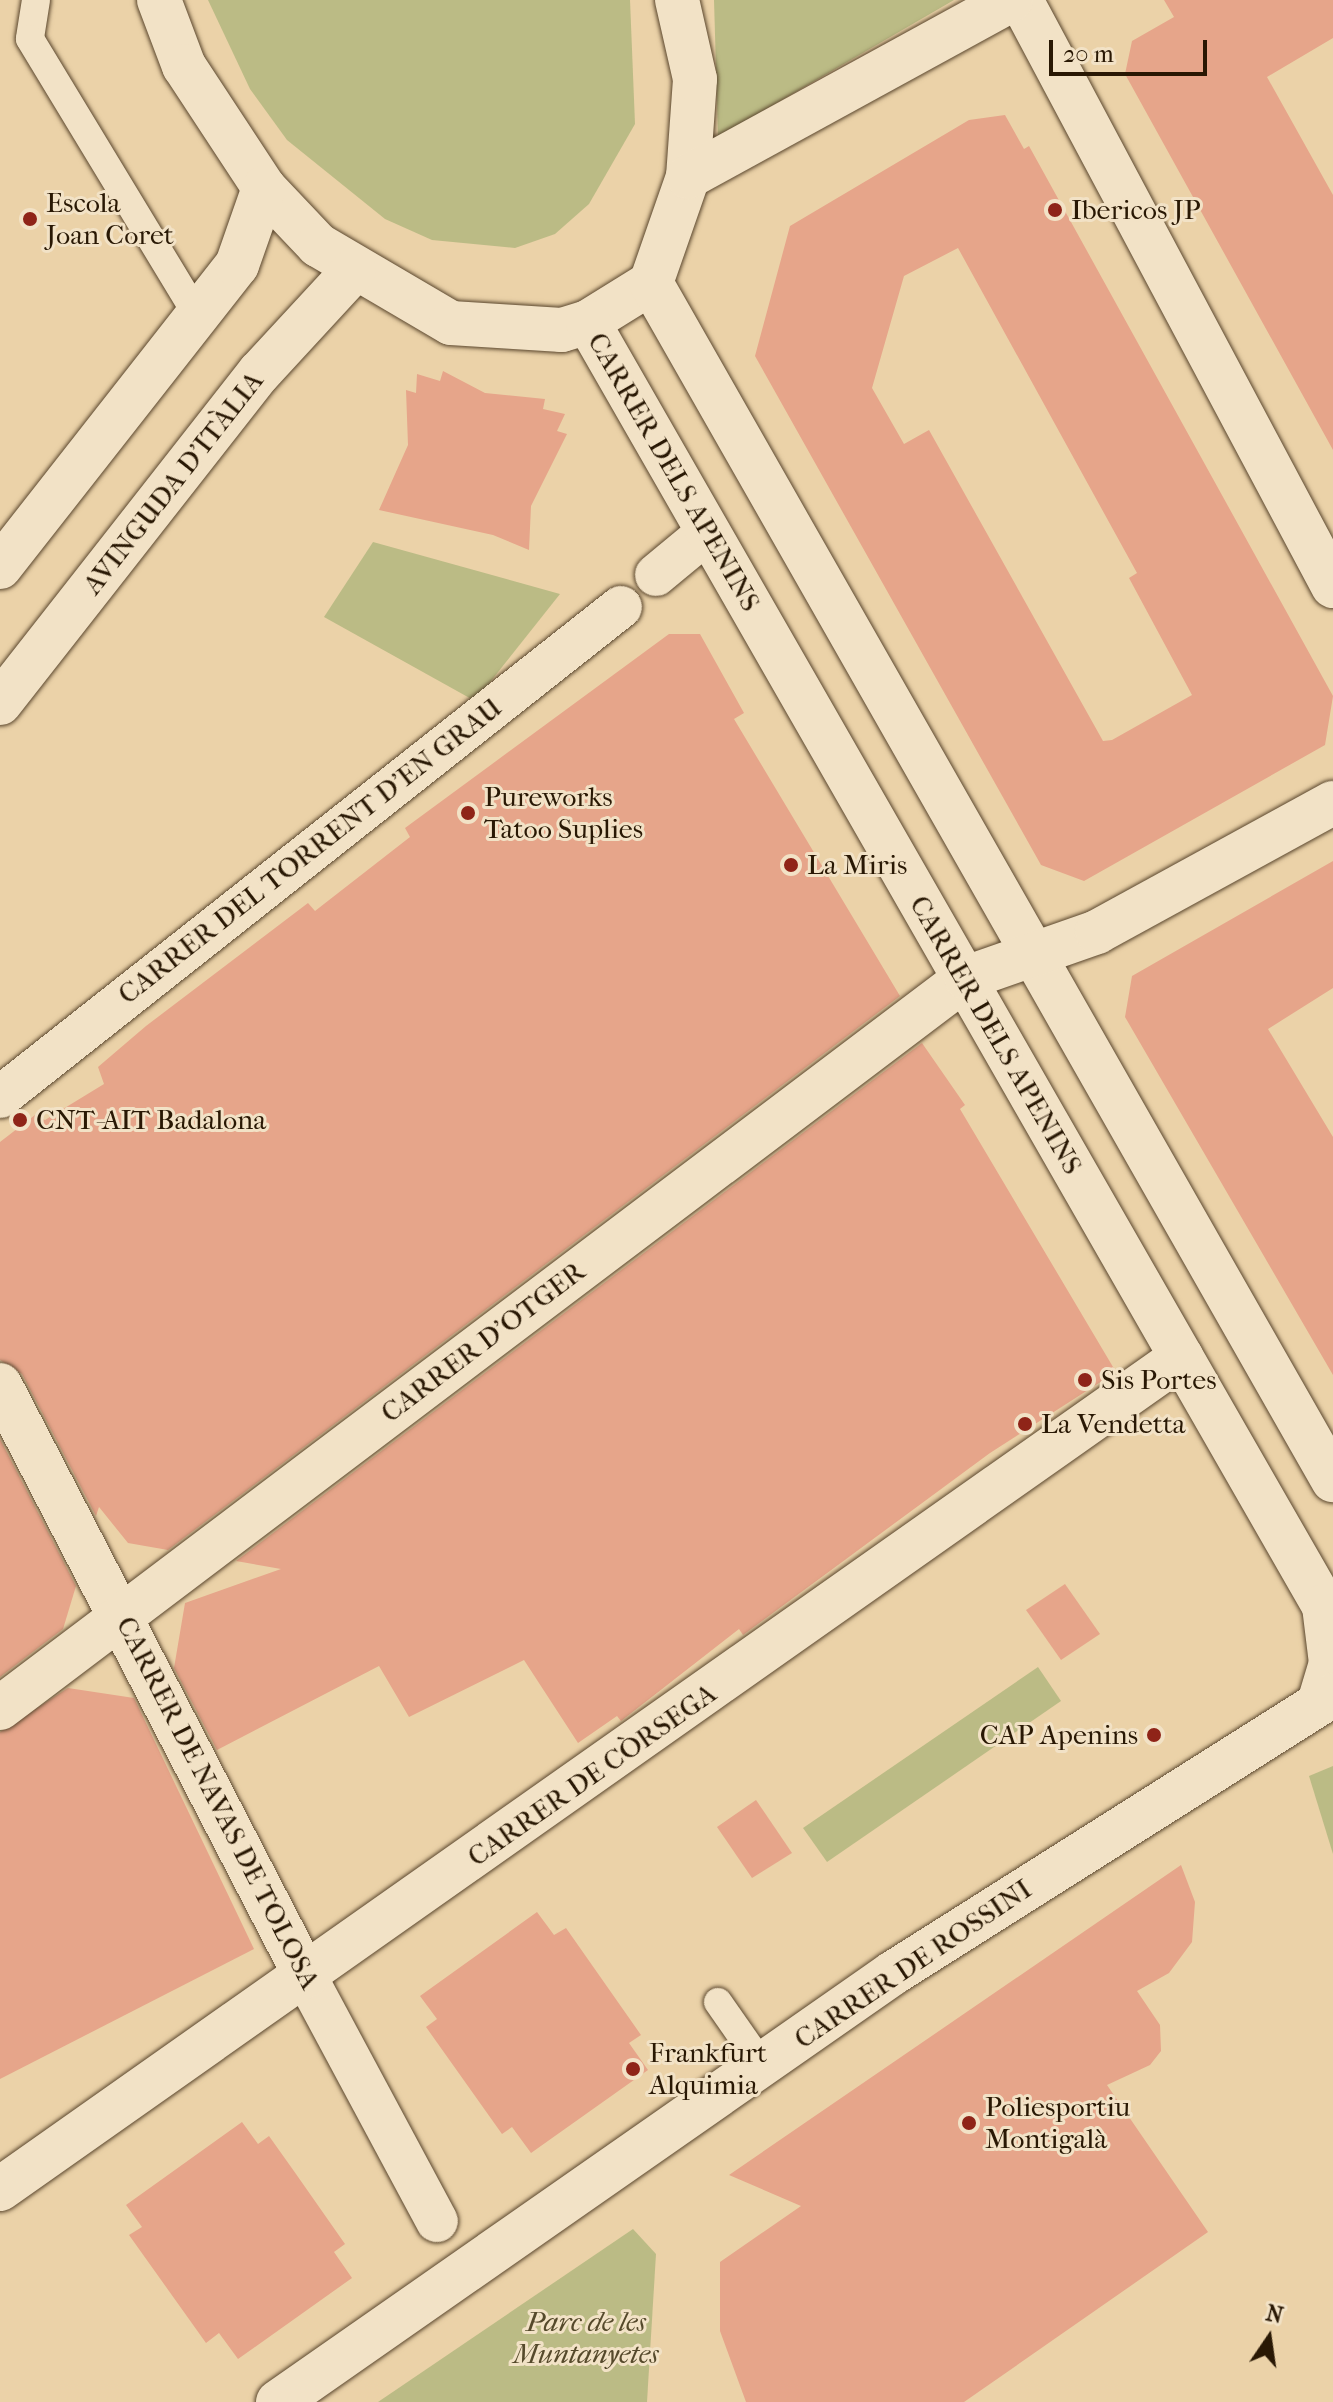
<!DOCTYPE html>
<html>
<head>
<meta charset="utf-8">
<style>
	body { margin:0 }
	#map { position:relative; width:1333px; height:2402px; overflow:hidden; background:#ebd2a8; font-family:"IM FELL French Canon",serif }
	div>[style] { position:absolute }
	.green>* { inset:0; background:#bbbb85 }
	.building>* { inset:0; background:#e6a58a }
	.roads { filter:drop-shadow(0 0 2px #5a462d) drop-shadow(0 0 2px #5a462d) }
	.service>* { height:28px; margin:-14px; padding:0 14px; transform-origin:14px; border-radius:14px; background:#f2e2c6 }
	.pedestrian>* { height:42px; margin:-21px; padding:0 21px; transform-origin:21px; border-radius:21px; background:#f2e2c6 }
	.minor>* { height:44px; margin:-22px; padding:0 22px; transform-origin:22px; border-radius:22px; background:#f2e2c6 }
	.dots>* { width:22px; height:22px; translate:-50% -50%; box-sizing:border-box; border:4px solid #f2e2c6; border-radius:50% }
	span { translate:-50% -50%; white-space:nowrap; text-align:center; line-height:1.15; -webkit-text-stroke:6px #f2e2c6; paint-order:stroke }
	.poi-label { font-size:28px; color:#291804 }
	.left { translate:0 -50%; text-align:left }
	.right { translate:-100% -50%; text-align:right }
	.street-label { font-size:28px; color:#291804 }
	.park-label { font-size:28px; color:#55492b; font-style:italic }
	.north { position:absolute; left:1229px; top:2298px; width:80px; height:80px; -webkit-text-stroke:6px #f2e2c6; paint-order:stroke; rotate:13deg; font-size:22px; font-weight:700; line-height:32px; text-align:center; color:#291804 }
	.north::after { content:''; display:block; margin:auto; width:28px; height:36px; background:#291804; clip-path:polygon(50% 0,100% 100%,50% 72%,0 100%) }
	.scale { position:absolute; left:1049px; top:40px; width:158px; height:36px; box-sizing:border-box; border:4px solid #291804; border-top:0; padding-left:10px; font-size:24px; line-height:28px; white-space:nowrap; color:#291804; -webkit-text-stroke:6px #f2e2c6; paint-order:stroke }
</style>
</head>
<body>
<div id="map">
	<div class="green">
		<div style="clip-path:polygon(208px 0,630px 0,635px 124px,589px 204px,555px 234px,515px 248px,432px 240px,385px 219px,287px 140px,250px 89px)"></div>
		<div style="clip-path:polygon(714px 0,954px 0,718px 137px)"></div>
		<div style="clip-path:polygon(373px 542px,560px 594px,475px 701px,324px 617px)"></div>
		<div style="clip-path:polygon(1038px 1667px,1061px 1701px,827px 1862px,803px 1828px)"></div>
		<div style="clip-path:polygon(1333px 1766px,1333px 1854px,1309px 1776px)"></div>
		<div style="clip-path:polygon(633px 2229px,656px 2254px,647px 2402px,378px 2402px)"></div>
	</div>
	<div class="building">
		<div style="clip-path:polygon(1164px 0,1333px 0,1333px 38px,1267px 77px,1333px 195px,1333px 450px,1125px 74px,1132px 41px,1174px 17px)"></div>
		<div style="clip-path:polygon(evenodd,1005px 115px,1024px 149px,1029px 146px,1333px 696px,1325px 745px,1084px 881px,1041px 865px,755px 356px,790px 226px,969px 120px,1005px 115px,958px 248px,1137px 573px,1129px 578px,1192px 695px,1112px 740px,1103px 741px,929px 430px,904px 444px,872px 388px,904px 276px,958px 248px)"></div>
		<div style="clip-path:polygon(443px 371px,485px 393px,545px 399px,543px 409px,565px 414px,557px 431px,567px 434px,531px 506px,529px 550px,493px 535px,379px 510px,408px 445px,406px 390px,416px 393px,417px 374px,440px 381px)"></div>
		<div style="clip-path:polygon(669px 634px,700px 634px,744px 713px,734px 719px,900px 996px,168px 1550px,128px 1543px,99px 1507px,96px 1516px,22px 1374px,0 1360px,0 1142px,35px 1115px,45px 1120px,104px 1084px,98px 1067px,146px 1026px,308px 903px,315px 911px,410px 837px,405px 828px)"></div>
		<div style="clip-path:polygon(1333px 861px,1333px 988px,1268px 1029px,1333px 1137px,1333px 1375px,1125px 1017px,1132px 976px)"></div>
		<div style="clip-path:polygon(922px 1043px,965px 1105px,960px 1109px,1116px 1372px,990px 1453px,743px 1635px,739px 1629px,621px 1721px,617px 1716px,578px 1743px,524px 1660px,409px 1717px,379px 1666px,217px 1750px,174px 1668px,185px 1603px,281px 1569px,236px 1561px)"></div>
		<div style="clip-path:polygon(0 1439px,76px 1586px,63px 1629px,0 1677px)"></div>
		<div style="clip-path:polygon(1065px 1584px,1100px 1634px,1061px 1660px,1026px 1610px)"></div>
		<div style="clip-path:polygon(68px 1688px,134px 1698px,254px 1949px,0 2079px,0 1732px)"></div>
		<div style="clip-path:polygon(756px 1800px,792px 1853px,752px 1878px,717px 1827px)"></div>
		<div style="clip-path:polygon(1181px 1865px,1195px 1902px,1192px 1942px,1169px 1973px,1137px 1991px,1160px 2025px,1161px 2051px,1150px 2065px,1107px 2085px,1208px 2232px,964px 2402px,746px 2402px,720px 2331px,720px 2262px,801px 2206px,729px 2175px)"></div>
		<div style="clip-path:polygon(537px 1912px,554px 1935px,566px 1928px,641px 2035px,629px 2043px,648px 2070px,531px 2153px,512px 2127px,502px 2134px,426px 2027px,437px 2019px,420px 1996px)"></div>
		<div style="clip-path:polygon(242px 2122px,258px 2144px,269px 2136px,296px 2174px,345px 2244px,334px 2252px,352px 2278px,238px 2359px,219px 2333px,206px 2343px,129px 2235px,142px 2227px,126px 2205px)"></div>
	</div>
	<div class="roads">
		<div class="service">
			<div style="left:36px;top:0;width:39px;rotate:99deg"></div>
			<div style="left:30px;top:39px;width:323px;rotate:58.8deg"></div>
			<div style="left:718px;top:2002px;width:77px;rotate:55.1deg"></div>
		</div>
		<div class="pedestrian">
			<div style="left:656px;top:575px;width:67px;rotate:-39.6deg"></div>
			<div style="left:0;top:1097px;width:791px;rotate:-38.28deg"></div>
			<div style="left:306px;top:1977px;width:277px;rotate:61.8deg"></div>
		</div>
		<div class="minor">
			<div style="left:159px;top:0;width:71px;rotate:69.3deg"></div>
			<div style="left:184px;top:66px;width:146px;rotate:56.7deg"></div>
			<div style="left:264px;top:188px;width:79px;rotate:46.5deg"></div>
			<div style="left:318px;top:245px;width:154px;rotate:30.4deg"></div>
			<div style="left:451px;top:323px;width:111px;rotate:3.6deg"></div>
			<div style="left:562px;top:330px;width:27px;rotate:-17deg"></div>
			<div style="left:588px;top:322px;width:74px;rotate:-31.8deg"></div>
			<div style="left:651px;top:283px;width:112px;rotate:-70.8deg"></div>
			<div style="left:688px;top:177px;width:98px;rotate:-85.9deg"></div>
			<div style="left:695px;top:79px;width:81px;rotate:-102.8deg"></div>
			<div style="left:1021px;top:0;width:664px;rotate:61.97deg"></div>
			<div style="left:688px;top:177px;width:368px;rotate:-28.7deg"></div>
			<div style="left:651px;top:283px;width:1378px;rotate:60.33deg"></div>
			<div style="left:588px;top:322px;width:1480px;rotate:60.18deg"></div>
			<div style="left:1324px;top:1606px;width:57px;rotate:83deg"></div>
			<div style="left:1331px;top:1663px;width:42px;rotate:106.7deg"></div>
			<div style="left:0;top:567px;width:384px;rotate:-51.9deg"></div>
			<div style="left:237px;top:265px;width:82px;rotate:-70.7deg"></div>
			<div style="left:0;top:703px;width:420px;rotate:-51.9deg"></div>
			<div style="left:259px;top:373px;width:140px;rotate:-47.3deg"></div>
			<div style="left:0;top:1385px;width:666px;rotate:62.67deg"></div>
			<div style="left:0;top:1708px;width:1211px;rotate:-37.08deg"></div>
			<div style="left:966px;top:978px;width:139px;rotate:-19.3deg"></div>
			<div style="left:1097px;top:932px;width:269px;rotate:-28.7deg"></div>
			<div style="left:0;top:2189px;width:1445px;rotate:-35.16deg"></div>
			<div style="left:278px;top:2402px;width:750px;rotate:-34.9deg"></div>
			<div style="left:893px;top:1973px;width:520px;rotate:-32.29deg"></div>
		</div>
	</div>
	<div class="dots">
		<div style="left:1055px;top:210px;background:#8f2418"></div>
		<div style="left:30px;top:219px;background:#8f2418"></div>
		<div style="left:468px;top:813px;background:#8f2418"></div>
		<div style="left:791px;top:865px;background:#8f2418"></div>
		<div style="left:20px;top:1120px;background:#8f2418"></div>
		<div style="left:1085px;top:1380px;background:#8f2418"></div>
		<div style="left:1025px;top:1424px;background:#8f2418"></div>
		<div style="left:1154px;top:1735px;background:#8f2418"></div>
		<div style="left:633px;top:2069px;background:#8f2418"></div>
		<div style="left:969px;top:2123px;background:#8f2418"></div>
	</div>
	<div class="poi-label">
		<span class="left" style="left:46px;top:219px">Escola<br>Joan Coret</span>
		<span class="left" style="left:1071px;top:210px">Ibericos JP</span>
		<span class="left" style="left:484px;top:813px">Pureworks<br>Tatoo Suplies</span>
		<span class="left" style="left:807px;top:865px">La Miris</span>
		<span class="left" style="left:36px;top:1120px">CNT-AIT Badalona</span>
		<span class="left" style="left:1101px;top:1380px">Sis Portes</span>
		<span class="left" style="left:1041px;top:1424px">La Vendetta</span>
		<span class="right" style="left:1138px;top:1735px">CAP Apenins</span>
		<span class="left" style="left:649px;top:2069px">Frankfurt<br>Alquimia</span>
		<span class="left" style="left:985px;top:2123px">Poliesportiu<br>Montigalà</span>
	</div>
	<div class="street-label">
		<span style="left:674px;top:472px;rotate:60deg">CARRER DELS APENINS</span>
		<span style="left:173px;top:483px;rotate:-52deg">AVINGUDA D'ITÀLIA</span>
		<span style="left:310px;top:851px;rotate:-38deg">CARRER DEL TORRENT D'EN GRAU</span>
		<span style="left:996px;top:1035px;rotate:60deg">CARRER DELS APENINS</span>
		<span style="left:483px;top:1342px;rotate:-37deg">CARRER D'OTGER</span>
		<span style="left:592px;top:1775px;rotate:-35deg">CARRER DE CÒRSEGA</span>
		<span style="left:218px;top:1803px;rotate:63deg">CARRER DE NAVAS DE TOLOSA</span>
		<span style="left:913px;top:1964px;rotate:-34deg">CARRER DE ROSSINI</span>
	</div>
	<div class="park-label">
		<span style="left:586px;top:2338px">Parc de les<br>Muntanyetes</span>
	</div>
	<div class="north">N</div>
	<div class="scale">20 m</div>
</div>
</body>
</html>
